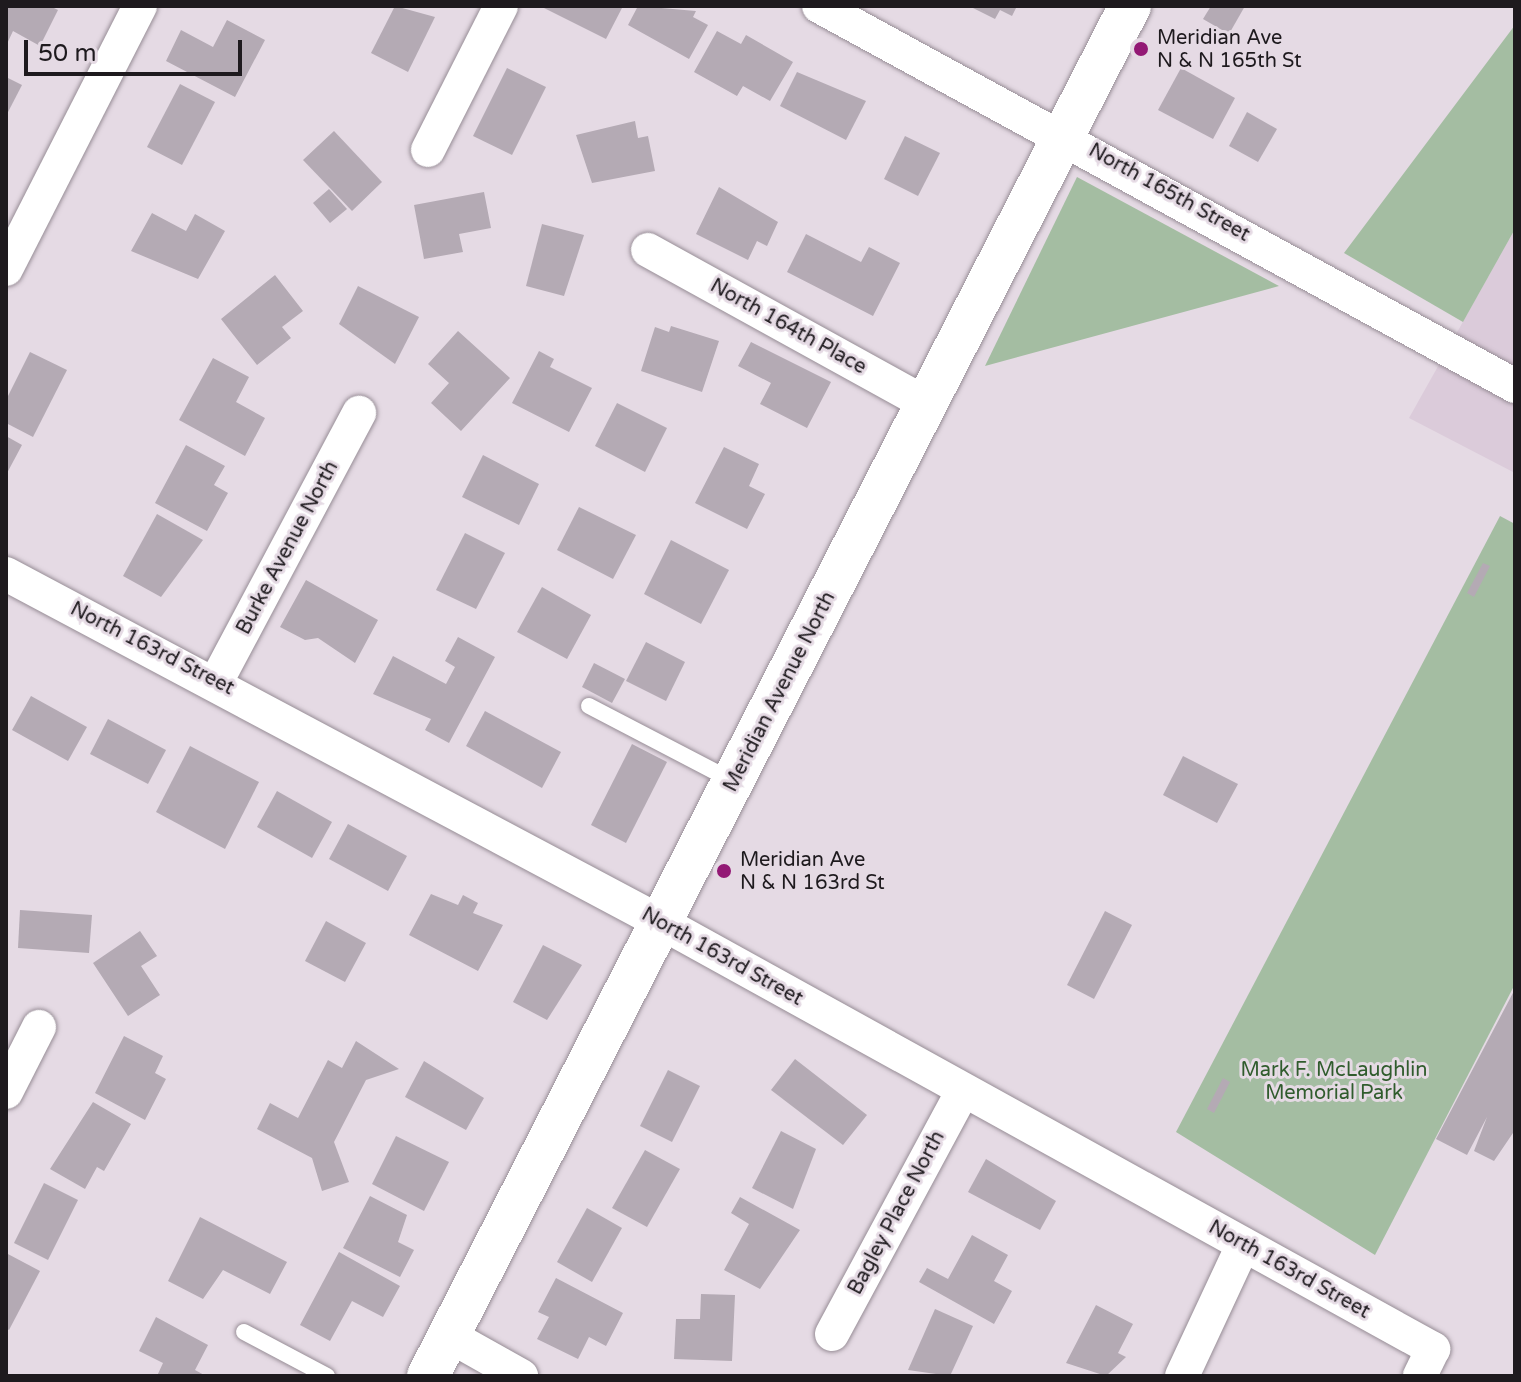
<!DOCTYPE html>
<html>
<head>
<meta charset="utf-8">
<style>
	body { margin:0 }
	#map { position:relative; width:1521px; height:1382px; overflow:hidden; background:#e5dae4; font-family:"Varela Round",sans-serif }
	div>[style] { position:absolute }
	.built>* { inset:0; background:#dbcbda }
	.green>* { inset:0; background:#a4bda2 }
	.building>* { inset:0; background:#b4aab4 }
	.roads { filter:drop-shadow(0 0 2px #978d96) drop-shadow(0 0 2px #978d96) }
	.service>* { height:16px; margin:-8px; padding:0 8px; transform-origin:8px; border-radius:8px; background:#fff }
	.minor>* { height:34px; margin:-17px; padding:0 17px; transform-origin:17px; border-radius:17px; background:#fff }
	.tertiary>* { height:42px; margin:-21px; padding:0 21px; transform-origin:21px; border-radius:21px; background:#fff }
	.dots>* { width:22px; height:22px; translate:-50% -50%; box-sizing:border-box; border:4px solid #e5dae4; border-radius:50% }
	span { translate:-50% -50%; white-space:nowrap; text-align:center; line-height:1.15; -webkit-text-stroke:6px #e5dae4; paint-order:stroke }
	.poi-label { font-size:20px; color:#1e1a1e }
	.left { translate:0 -50%; text-align:left }
	.street-label { font-size:20px; color:#1e1a1e }
	.park-label { font-size:20px; color:#305c2d }
	.frame { position:absolute; inset:0; border:8px solid #1e1a1e; pointer-events:none }
	.scale { position:absolute; left:24px; top:40px; width:218px; height:36px; box-sizing:border-box; border:4px solid #1e1a1e; border-top:0; padding-left:10px; font-size:24px; line-height:28px; white-space:nowrap; color:#1e1a1e; -webkit-text-stroke:6px #e5dae4; paint-order:stroke }
</style>
</head>
<body>
<div id="map">
	<div class="built">
		<div style="clip-path:polygon(1515px 229px,1515px 473px,1409px 418px)"></div>
	</div>
	<div class="green">
		<div style="clip-path:polygon(1515px 25px,1515px 229px,1463px 322px,1344px 253px)"></div>
		<div style="clip-path:polygon(1077px 177px,1279px 286px,985px 366px)"></div>
		<div style="clip-path:polygon(1500px 516px,1515px 524px,1515px 984px,1375px 1255px,1176px 1132px)"></div>
	</div>
	<div class="building">
		<div style="clip-path:polygon(6px 6px,50px 6px,58px 10px,40px 46px,13px 31px,6px 46px)"></div>
		<div style="clip-path:polygon(395px 6px,435px 17px,408px 72px,371px 53px)"></div>
		<div style="clip-path:polygon(540px 6px,623px 6px,606px 39px)"></div>
		<div style="clip-path:polygon(638px 6px,696px 11px,693px 17px,708px 25px,689px 59px,628px 25px)"></div>
		<div style="clip-path:polygon(969px 6px,1017px 6px,1012px 16px,1000px 10px,995px 19px)"></div>
		<div style="clip-path:polygon(1211px 6px,1245px 6px,1229px 34px,1203px 19px)"></div>
		<div style="clip-path:polygon(227px 20px,265px 40px,235px 97px,166px 61px,181px 30px,213px 47px)"></div>
		<div style="clip-path:polygon(717px 31px,741px 44px,746px 35px,793px 62px,770px 101px,743px 86px,737px 96px,694px 72px)"></div>
		<div style="clip-path:polygon(507px 68px,546px 87px,512px 155px,473px 136px)"></div>
		<div style="clip-path:polygon(1181px 68px,1235px 98px,1213px 139px,1158px 110px)"></div>
		<div style="clip-path:polygon(797px 72px,866px 101px,846px 140px,780px 106px)"></div>
		<div style="clip-path:polygon(6px 77px,22px 85px,6px 116px)"></div>
		<div style="clip-path:polygon(180px 84px,215px 102px,182px 165px,147px 147px)"></div>
		<div style="clip-path:polygon(1247px 112px,1277px 129px,1258px 162px,1229px 146px)"></div>
		<div style="clip-path:polygon(635px 121px,638px 138px,648px 136px,655px 171px,592px 183px,576px 135px)"></div>
		<div style="clip-path:polygon(334px 131px,382px 182px,352px 211px,303px 160px)"></div>
		<div style="clip-path:polygon(905px 136px,940px 153px,918px 196px,884px 179px)"></div>
		<div style="clip-path:polygon(719px 187px,778px 222px,767px 246px,757px 241px,748px 260px,696px 234px)"></div>
		<div style="clip-path:polygon(329px 189px,347px 209px,330px 223px,313px 203px)"></div>
		<div style="clip-path:polygon(484px 192px,491px 228px,459px 234px,463px 252px,424px 259px,414px 205px)"></div>
		<div style="clip-path:polygon(152px 213px,186px 231px,195px 214px,225px 231px,198px 279px,131px 251px)"></div>
		<div style="clip-path:polygon(542px 224px,584px 235px,564px 296px,526px 286px)"></div>
		<div style="clip-path:polygon(806px 234px,861px 262px,869px 247px,900px 263px,873px 316px,787px 272px)"></div>
		<div style="clip-path:polygon(275px 275px,303px 311px,282px 327px,291px 338px,257px 365px,221px 319px)"></div>
		<div style="clip-path:polygon(358px 286px,419px 317px,395px 364px,339px 324px)"></div>
		<div style="clip-path:polygon(671px 326px,719px 341px,702px 392px,641px 371px,655px 327px,669px 332px)"></div>
		<div style="clip-path:polygon(458px 331px,510px 378px,461px 431px,431px 403px,449px 383px,428px 364px)"></div>
		<div style="clip-path:polygon(751px 342px,831px 382px,807px 428px,760px 404px,771px 383px,738px 366px)"></div>
		<div style="clip-path:polygon(539px 351px,554px 359px,550px 367px,592px 388px,569px 432px,512px 403px)"></div>
		<div style="clip-path:polygon(30px 352px,67px 370px,33px 437px,6px 423px,6px 400px)"></div>
		<div style="clip-path:polygon(213px 358px,249px 377px,236px 402px,265px 418px,245px 456px,179px 420px)"></div>
		<div style="clip-path:polygon(617px 403px,667px 428px,645px 472px,595px 446px)"></div>
		<div style="clip-path:polygon(6px 436px,22px 445px,6px 475px)"></div>
		<div style="clip-path:polygon(186px 445px,225px 466px,214px 485px,228px 493px,207px 531px,155px 503px)"></div>
		<div style="clip-path:polygon(724px 447px,759px 464px,749px 486px,765px 494px,747px 529px,695px 503px)"></div>
		<div style="clip-path:polygon(483px 455px,539px 484px,519px 525px,462px 497px)"></div>
		<div style="clip-path:polygon(579px 507px,636px 535px,613px 579px,557px 550px)"></div>
		<div style="clip-path:polygon(157px 514px,203px 540px,161px 597px,123px 576px)"></div>
		<div style="clip-path:polygon(465px 533px,505px 553px,476px 609px,436px 590px)"></div>
		<div style="clip-path:polygon(671px 540px,729px 570px,701px 624px,644px 594px)"></div>
		<div style="clip-path:polygon(1483px 563px,1490px 566px,1474px 597px,1467px 593px)"></div>
		<div style="clip-path:polygon(306px 580px,378px 620px,355px 663px,318px 638px,305px 640px,280px 627px)"></div>
		<div style="clip-path:polygon(542px 587px,591px 615px,567px 659px,517px 632px)"></div>
		<div style="clip-path:polygon(458px 637px,495px 657px,449px 743px,425px 730px,431px 719px,373px 694px,393px 656px,446px 684px,455px 667px,445px 661px)"></div>
		<div style="clip-path:polygon(646px 642px,685px 662px,666px 701px,626px 681px)"></div>
		<div style="clip-path:polygon(594px 663px,625px 679px,612px 703px,582px 687px)"></div>
		<div style="clip-path:polygon(31px 696px,87px 727px,68px 761px,12px 730px)"></div>
		<div style="clip-path:polygon(485px 711px,561px 752px,542px 788px,466px 746px)"></div>
		<div style="clip-path:polygon(108px 719px,166px 750px,148px 784px,90px 754px)"></div>
		<div style="clip-path:polygon(632px 744px,667px 762px,626px 843px,591px 825px)"></div>
		<div style="clip-path:polygon(190px 746px,259px 782px,225px 849px,156px 812px)"></div>
		<div style="clip-path:polygon(1183px 756px,1238px 784px,1217px 823px,1163px 795px)"></div>
		<div style="clip-path:polygon(277px 791px,332px 822px,312px 858px,257px 827px)"></div>
		<div style="clip-path:polygon(348px 824px,407px 856px,388px 891px,329px 859px)"></div>
		<div style="clip-path:polygon(431px 894px,458px 905px,463px 895px,478px 903px,473px 913px,503px 925px,478px 971px,409px 935px)"></div>
		<div style="clip-path:polygon(20px 910px,92px 915px,89px 953px,18px 948px)"></div>
		<div style="clip-path:polygon(1105px 911px,1132px 925px,1094px 999px,1067px 985px)"></div>
		<div style="clip-path:polygon(326px 921px,366px 943px,345px 982px,305px 961px)"></div>
		<div style="clip-path:polygon(140px 931px,157px 956px,141px 966px,160px 995px,128px 1016px,93px 963px)"></div>
		<div style="clip-path:polygon(543px 945px,582px 965px,547px 1020px,513px 1002px)"></div>
		<div style="clip-path:polygon(1515px 989px,1515px 1130px,1494px 1161px,1474px 1151px,1487px 1117px,1467px 1155px,1436px 1139px)"></div>
		<div style="clip-path:polygon(124px 1036px,163px 1056px,155px 1073px,166px 1079px,145px 1120px,95px 1093px)"></div>
		<div style="clip-path:polygon(356px 1041px,399px 1069px,366px 1080px,334px 1142px,349px 1182px,322px 1191px,312px 1158px,257px 1129px,270px 1103px,298px 1118px,328px 1060px,342px 1068px)"></div>
		<div style="clip-path:polygon(795px 1059px,867px 1115px,843px 1145px,771px 1090px)"></div>
		<div style="clip-path:polygon(424px 1061px,484px 1098px,466px 1130px,405px 1097px)"></div>
		<div style="clip-path:polygon(668px 1070px,700px 1086px,672px 1142px,640px 1126px)"></div>
		<div style="clip-path:polygon(1223px 1078px,1230px 1082px,1214px 1113px,1207px 1109px)"></div>
		<div style="clip-path:polygon(93px 1102px,131px 1124px,104px 1171px,97px 1167px,85px 1189px,50px 1169px)"></div>
		<div style="clip-path:polygon(781px 1131px,816px 1149px,793px 1209px,752px 1188px)"></div>
		<div style="clip-path:polygon(396px 1136px,449px 1162px,424px 1211px,372px 1184px)"></div>
		<div style="clip-path:polygon(645px 1150px,680px 1169px,647px 1227px,612px 1208px)"></div>
		<div style="clip-path:polygon(986px 1159px,1056px 1201px,1040px 1230px,968px 1192px)"></div>
		<div style="clip-path:polygon(44px 1183px,78px 1200px,48px 1260px,14px 1243px)"></div>
		<div style="clip-path:polygon(370px 1196px,407px 1215px,398px 1242px,414px 1250px,400px 1277px,343px 1248px)"></div>
		<div style="clip-path:polygon(740px 1197px,800px 1230px,760px 1289px,724px 1270px,749px 1224px,731px 1213px)"></div>
		<div style="clip-path:polygon(587px 1208px,622px 1228px,592px 1282px,557px 1262px)"></div>
		<div style="clip-path:polygon(200px 1217px,287px 1262px,270px 1294px,223px 1270px,203px 1299px,168px 1281px)"></div>
		<div style="clip-path:polygon(972px 1235px,1008px 1255px,994px 1281px,1012px 1291px,994px 1324px,919px 1282px,927px 1268px,948px 1279px)"></div>
		<div style="clip-path:polygon(339px 1252px,400px 1286px,383px 1317px,352px 1301px,330px 1341px,300px 1325px)"></div>
		<div style="clip-path:polygon(6px 1253px,40px 1271px,9px 1330px,6px 1328px)"></div>
		<div style="clip-path:polygon(556px 1278px,623px 1313px,606px 1346px,589px 1337px,578px 1359px,537px 1339px,549px 1317px,538px 1312px)"></div>
		<div style="clip-path:polygon(701px 1294px,735px 1295px,732px 1361px,674px 1359px,676px 1319px,700px 1319px)"></div>
		<div style="clip-path:polygon(1096px 1305px,1133px 1324px,1118px 1353px,1126px 1357px,1106px 1376px,1066px 1363px)"></div>
		<div style="clip-path:polygon(935px 1309px,973px 1326px,950px 1376px,908px 1370px)"></div>
		<div style="clip-path:polygon(156px 1317px,208px 1345px,195px 1370px,206px 1376px,157px 1376px,163px 1363px,139px 1351px)"></div>
	</div>
	<div class="roads">
		<div class="service">
			<div style="left:589px;top:706px;width:162px;rotate:27.5deg"></div>
			<div style="left:244px;top:1332px;width:94px;rotate:27.9deg"></div>
		</div>
		<div class="minor">
			<div style="left:819px;top:6px;width:793px;rotate:28.63deg"></div>
			<div style="left:428px;top:150px;width:161px;rotate:-63.1deg"></div>
			<div style="left:648px;top:250px;width:319px;rotate:28.9deg"></div>
			<div style="left:6px;top:269px;width:295px;rotate:-63deg"></div>
			<div style="left:6px;top:574px;width:745px;rotate:28.01deg"></div>
			<div style="left:664px;top:924px;width:879px;rotate:28.93deg"></div>
			<div style="left:1433px;top:1349px;width:30px;rotate:116deg"></div>
			<div style="left:216px;top:682px;width:305px;rotate:-62deg"></div>
			<div style="left:6px;top:1092px;width:73px;rotate:-63.1deg"></div>
			<div style="left:832px;top:1334px;width:276px;rotate:-61.7deg"></div>
			<div style="left:448px;top:1335px;width:84px;rotate:29.3deg"></div>
			<div style="left:1182px;top:1376px;width:145px;rotate:-65deg"></div>
		</div>
		<div class="tertiary">
			<div style="left:428px;top:1376px;width:1539px;rotate:-62.87deg"></div>
		</div>
	</div>
	<div class="dots">
		<div style="left:1141px;top:49px;background:#931975"></div>
		<div style="left:724px;top:871px;background:#931975"></div>
	</div>
	<div class="poi-label">
		<span class="left" style="left:1157px;top:50px">Meridian Ave<br>N &amp; N 165th St</span>
		<span class="left" style="left:740px;top:872px">Meridian Ave<br>N &amp; N 163rd St</span>
	</div>
	<div class="street-label">
		<span style="left:1169px;top:193px;rotate:29deg">North 165th Street</span>
		<span style="left:788px;top:327px;rotate:29deg">North 164th Place</span>
		<span style="left:288px;top:548px;rotate:-62deg">Burke Avenue North</span>
		<span style="left:152px;top:649px;rotate:27deg">North 163rd Street</span>
		<span style="left:780px;top:692px;rotate:-63deg">Meridian Avenue North</span>
		<span style="left:722px;top:957px;rotate:29deg">North 163rd Street</span>
		<span style="left:897px;top:1213px;rotate:-62deg">Bagley Place North</span>
		<span style="left:1289px;top:1270px;rotate:29deg">North 163rd Street</span>
	</div>
	<div class="park-label">
		<span style="left:1334px;top:1082px">Mark F. McLaughlin<br>Memorial Park</span>
	</div>
	<div class="frame"></div>
	<div class="scale">50 m</div>
</div>
</body>
</html>
